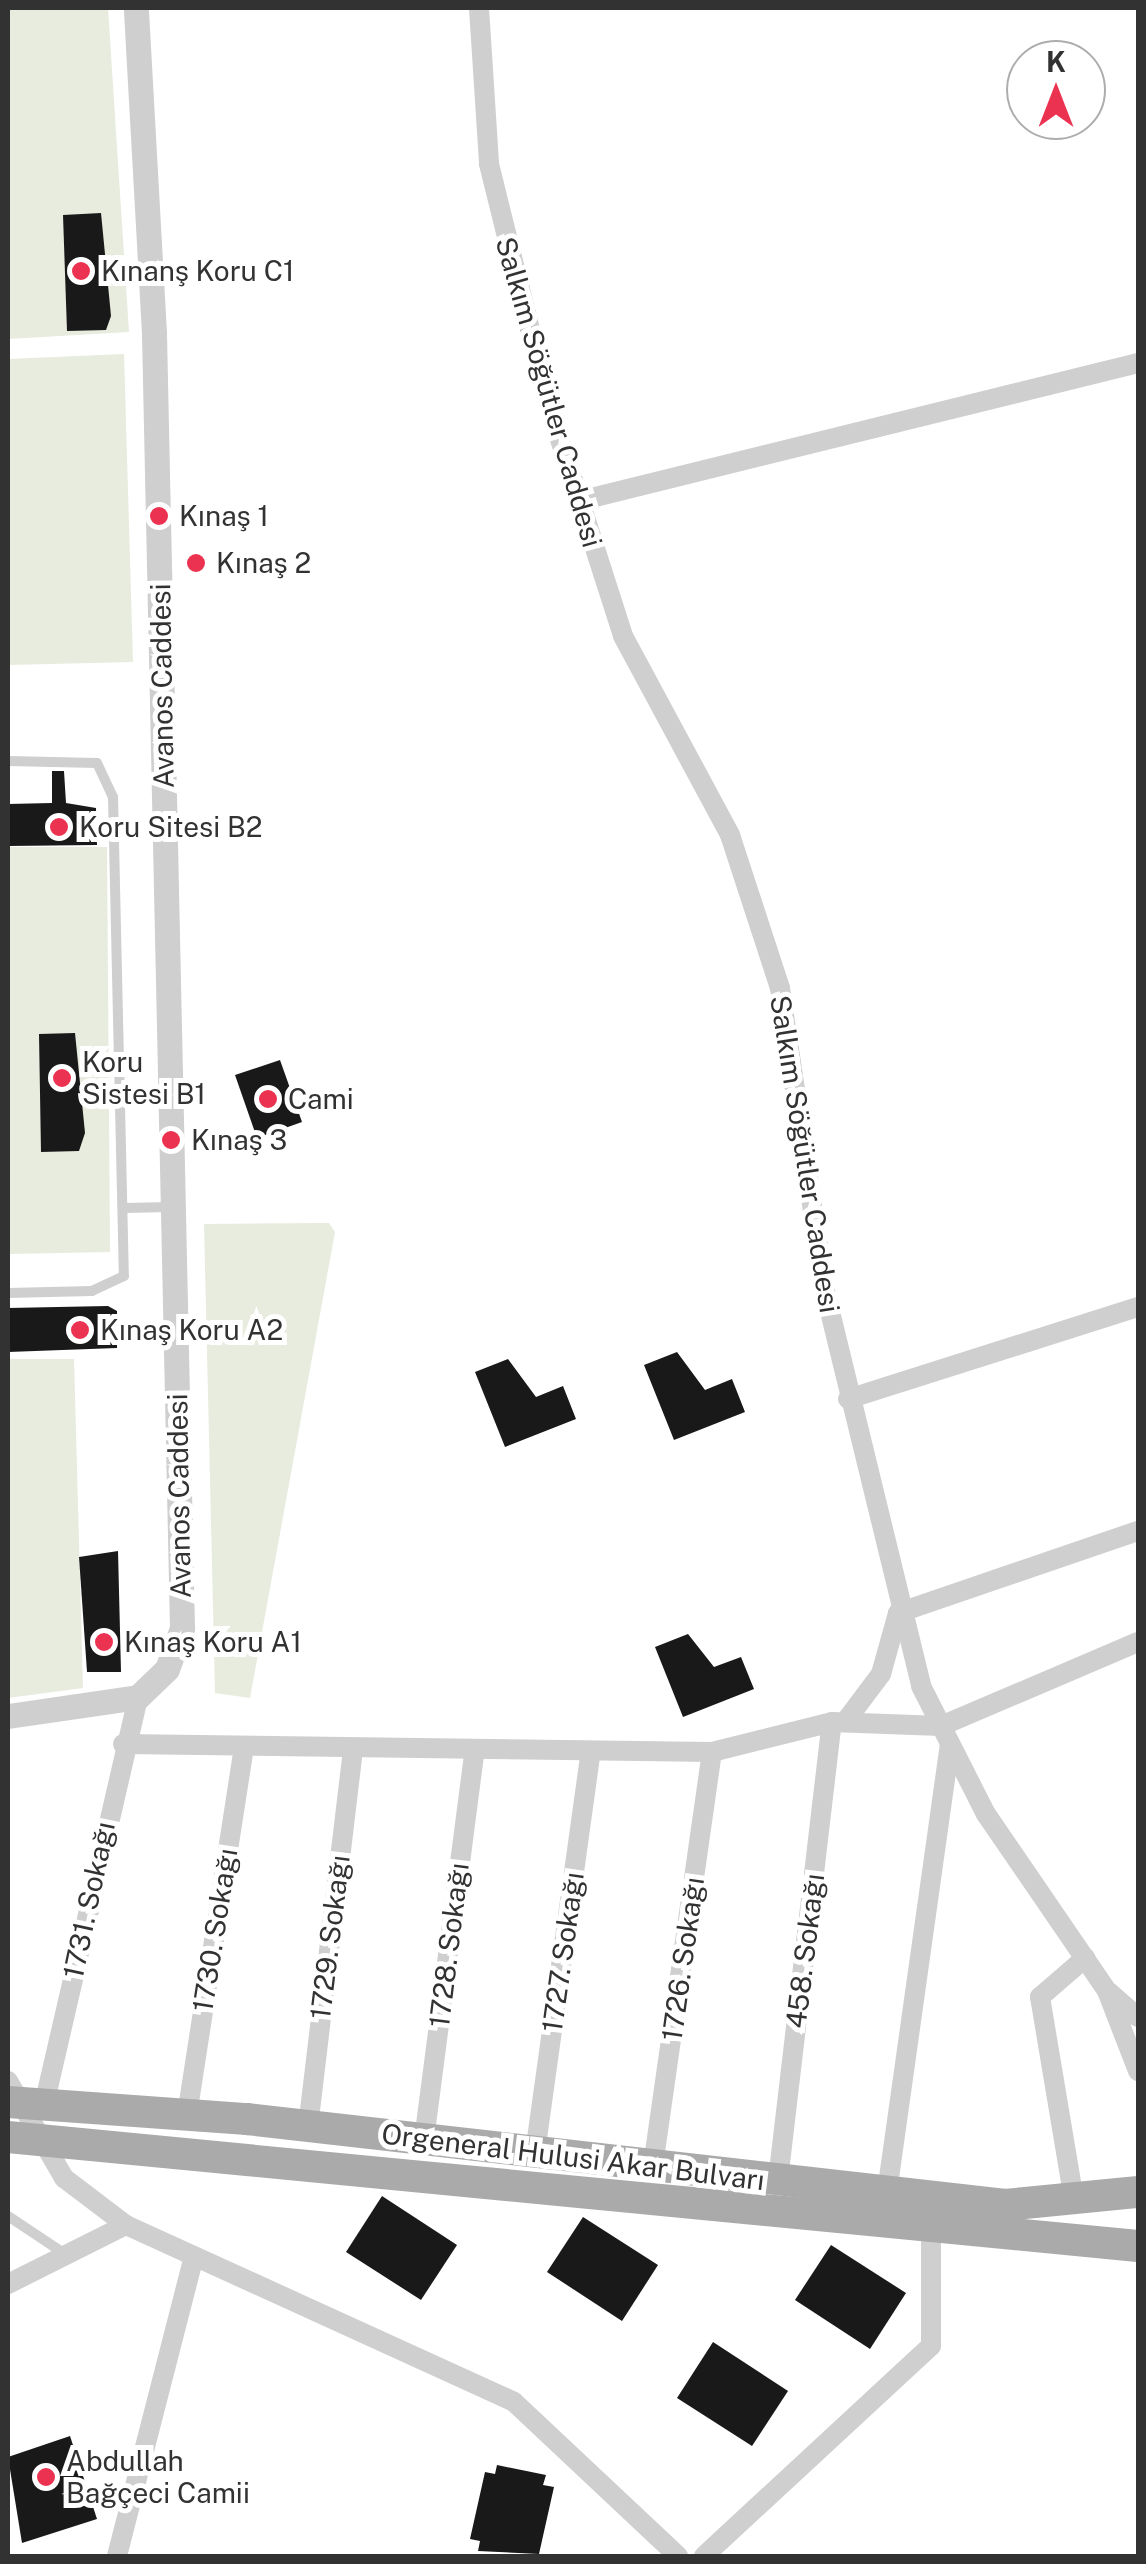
<!DOCTYPE html>
<html>
<head>
<meta charset="utf-8">
<style>
	body { margin:0 }
	#map { position:relative; width:1146px; height:2564px; overflow:hidden; background:#fff; font-family:"Public Sans",sans-serif }
	div>[style] { position:absolute }
	.green>* { inset:0; background:#e7ecde }
	.building>* { inset:0; background:#191919 }
	.service>* { height:10px; margin:-5px; padding:0 5px; transform-origin:5px; border-radius:5px; background:#cfcfcf }
	.minor>* { height:20px; margin:-10px; padding:0 10px; transform-origin:10px; border-radius:10px; background:#cfcfcf }
	.tertiary>* { height:25px; margin:-12.5px; padding:0 12.5px; transform-origin:12.5px; border-radius:12.5px; background:#cfcfcf }
	.primary>* { height:32px; margin:-16px; padding:0 16px; transform-origin:16px; border-radius:16px; background:#aaa }
	.dots>* { width:28px; height:28px; translate:-50% -50%; box-sizing:border-box; border:5px solid #fff; border-radius:50% }
	span { translate:-50% -50%; white-space:nowrap; text-align:center; line-height:1.15; -webkit-text-stroke:10px #fff; paint-order:stroke }
	.poi-label { font-size:28px; color:#323232 }
	.left { translate:0 -50%; text-align:left }
	.street-label { font-size:28px; color:#323232 }
	.frame { position:absolute; inset:0; border:10px solid #323232; pointer-events:none }
	.north { position:absolute; left:1006px; top:40px; width:100px; height:100px; box-sizing:border-box; background:#fff; border:2px solid #adadad; border-radius:50%; rotate:0deg; font-size:28px; font-weight:700; line-height:40px; text-align:center; color:#323232 }
	.north::after { content:''; display:block; margin:auto; width:35px; height:45px; background:#ec3251; clip-path:polygon(50% 0,100% 100%,50% 72%,0 100%) }
</style>
</head>
<body>
<div id="map">
	<div class="green">
		<div style="clip-path:polygon(8px 8px,108px 8px,129px 332px,8px 339px)"></div>
		<div style="clip-path:polygon(124px 354px,133px 662px,8px 665px,8px 359px)"></div>
		<div style="clip-path:polygon(8px 847px,107px 847px,110px 1252px,8px 1254px)"></div>
		<div style="clip-path:polygon(329px 1223px,335px 1232px,250px 1698px,215px 1693px,204px 1224px)"></div>
		<div style="clip-path:polygon(8px 1359px,74px 1359px,83px 1688px,8px 1698px)"></div>
	</div>
	<div class="building">
		<div style="clip-path:polygon(101px 213px,111px 316px,106px 330px,67px 331px,63px 215px)"></div>
		<div style="clip-path:polygon(52px 771px,64px 771px,66px 803px,96px 808px,97px 845px,8px 846px,8px 804px,52px 803px)"></div>
		<div style="clip-path:polygon(75px 1033px,85px 1133px,79px 1151px,41px 1152px,39px 1034px)"></div>
		<div style="clip-path:polygon(280px 1060px,302px 1122px,257px 1138px,235px 1075px)"></div>
		<div style="clip-path:polygon(108px 1306px,117px 1311px,117px 1348px,8px 1352px,8px 1308px)"></div>
		<div style="clip-path:polygon(677px 1352px,705px 1390px,732px 1379px,745px 1412px,674px 1440px,644px 1365px)"></div>
		<div style="clip-path:polygon(508px 1359px,536px 1397px,563px 1386px,576px 1419px,505px 1447px,475px 1372px)"></div>
		<div style="clip-path:polygon(118px 1551px,121px 1672px,87px 1672px,79px 1557px)"></div>
		<div style="clip-path:polygon(688px 1634px,714px 1667px,741px 1657px,754px 1689px,683px 1717px,655px 1647px)"></div>
		<div style="clip-path:polygon(382px 2196px,457px 2245px,421px 2300px,346px 2252px)"></div>
		<div style="clip-path:polygon(583px 2217px,658px 2265px,622px 2321px,547px 2272px)"></div>
		<div style="clip-path:polygon(831px 2245px,906px 2293px,870px 2349px,795px 2300px)"></div>
		<div style="clip-path:polygon(713px 2342px,788px 2391px,752px 2446px,677px 2398px)"></div>
		<div style="clip-path:polygon(70px 2436px,97px 2519px,22px 2543px,8px 2457px)"></div>
		<div style="clip-path:polygon(497px 2465px,546px 2475px,543px 2485px,554px 2487px,539px 2554px,478px 2551px,480px 2541px,470px 2539px,485px 2472px,495px 2474px)"></div>
	</div>
	<div class="service">
		<div style="left:8px;top:761px;width:89px;rotate:1.3deg"></div>
		<div style="left:97px;top:763px;width:38px;rotate:65deg"></div>
		<div style="left:113px;top:797px;width:479px;rotate:88.7deg"></div>
		<div style="left:124px;top:1276px;width:35px;rotate:155deg"></div>
		<div style="left:92px;top:1291px;width:84px;rotate:178.6deg"></div>
		<div style="left:123px;top:1208px;width:49px;rotate:-1.2deg"></div>
		<div style="left:8px;top:2216px;width:69px;rotate:33.7deg"></div>
	</div>
	<div class="minor">
		<div style="left:479px;top:8px;width:156px;rotate:86.3deg"></div>
		<div style="left:489px;top:164px;width:245px;rotate:76.1deg"></div>
		<div style="left:548px;top:402px;width:246px;rotate:72.2deg"></div>
		<div style="left:623px;top:636px;width:226px;rotate:61.7deg"></div>
		<div style="left:730px;top:835px;width:161px;rotate:71.9deg"></div>
		<div style="left:780px;top:988px;width:306px;rotate:81.6deg"></div>
		<div style="left:825px;top:1291px;width:406px;rotate:76.3deg"></div>
		<div style="left:921px;top:1686px;width:144px;rotate:63.1deg"></div>
		<div style="left:986px;top:1814px;width:214px;rotate:55.6deg"></div>
		<div style="left:1107px;top:1991px;width:86px;rotate:68.8deg"></div>
		<div style="left:579px;top:501px;width:576px;rotate:-13.87deg"></div>
		<div style="left:848px;top:1399px;width:304px;rotate:-17.6deg"></div>
		<div style="left:845px;top:1722px;width:60px;rotate:-53.1deg"></div>
		<div style="left:881px;top:1674px;width:63px;rotate:-74.4deg"></div>
		<div style="left:898px;top:1613px;width:254px;rotate:-18.9deg"></div>
		<div style="left:123px;top:1744px;width:589px;rotate:0.78deg"></div>
		<div style="left:712px;top:1752px;width:124px;rotate:-14deg"></div>
		<div style="left:832px;top:1722px;width:109px;rotate:2.1deg"></div>
		<div style="left:941px;top:1726px;width:214px;rotate:-23.1deg"></div>
		<div style="left:1109px;top:1992px;width:38px;rotate:41deg"></div>
		<div style="left:8px;top:2081px;width:112px;rotate:60deg"></div>
		<div style="left:64px;top:2178px;width:78px;rotate:37.2deg"></div>
		<div style="left:126px;top:2225px;width:426px;rotate:24.5deg"></div>
		<div style="left:514px;top:2402px;width:225px;rotate:43.2deg"></div>
		<div style="left:44px;top:2105px;width:419px;rotate:-77deg"></div>
		<div style="left:187px;top:2115px;width:373px;rotate:-81.2deg"></div>
		<div style="left:308px;top:2127px;width:382px;rotate:-83.2deg"></div>
		<div style="left:424px;top:2140px;width:394px;rotate:-82.6deg"></div>
		<div style="left:535px;top:2153px;width:406px;rotate:-82.1deg"></div>
		<div style="left:653px;top:2166px;width:418px;rotate:-81.9deg"></div>
		<div style="left:778px;top:2180px;width:461px;rotate:-83.3deg"></div>
		<div style="left:887px;top:2192px;width:452px;rotate:-82deg"></div>
		<div style="left:1074px;top:2200px;width:206px;rotate:-99.5deg"></div>
		<div style="left:1040px;top:1997px;width:60px;rotate:-40.9deg"></div>
		<div style="left:8px;top:2284px;width:132px;rotate:-26.6deg"></div>
		<div style="left:117px;top:2556px;width:309px;rotate:-75.6deg"></div>
		<div style="left:704px;top:2556px;width:309px;rotate:-42.8deg"></div>
		<div style="left:931px;top:2346px;width:125px;rotate:-90deg"></div>
	</div>
	<div class="tertiary">
		<div style="left:8px;top:1716px;width:131px;rotate:-8.3deg"></div>
		<div style="left:138px;top:1697px;width:40px;rotate:-44deg"></div>
		<div style="left:167px;top:1669px;width:44px;rotate:-69.9deg"></div>
		<div style="left:182px;top:1628px;width:1295px;rotate:-91.24deg"></div>
		<div style="left:154px;top:333px;width:325px;rotate:-93.2deg"></div>
	</div>
	<div class="primary">
		<div style="left:8px;top:2102px;width:240px;rotate:4.1deg"></div>
		<div style="left:247px;top:2119px;width:763px;rotate:6.47deg"></div>
		<div style="left:1005px;top:2205px;width:134px;rotate:-5.6deg"></div>
		<div style="left:8px;top:2137px;width:1135px;rotate:5.51deg"></div>
	</div>
	<div class="dots">
		<div style="left:81px;top:271px;background:#ec3251"></div>
		<div style="left:159px;top:516px;background:#ec3251"></div>
		<div style="left:196px;top:563px;background:#ec3251"></div>
		<div style="left:59px;top:827px;background:#ec3251"></div>
		<div style="left:62px;top:1078px;background:#ec3251"></div>
		<div style="left:268px;top:1099px;background:#ec3251"></div>
		<div style="left:171px;top:1140px;background:#ec3251"></div>
		<div style="left:80px;top:1330px;background:#ec3251"></div>
		<div style="left:104px;top:1642px;background:#ec3251"></div>
		<div style="left:46px;top:2477px;background:#ec3251"></div>
	</div>
	<div class="poi-label">
		<span class="left" style="left:101px;top:271px">Kınanş Koru C1</span>
		<span class="left" style="left:179px;top:516px">Kınaş 1</span>
		<span class="left" style="left:216px;top:563px">Kınaş 2</span>
		<span class="left" style="left:79px;top:827px">Koru Sitesi B2</span>
		<span class="left" style="left:82px;top:1078px">Koru<br>Sistesi B1</span>
		<span class="left" style="left:288px;top:1099px">Cami</span>
		<span class="left" style="left:191px;top:1140px">Kınaş 3</span>
		<span class="left" style="left:100px;top:1330px">Kınaş Koru A2</span>
		<span class="left" style="left:124px;top:1642px">Kınaş Koru A1</span>
		<span class="left" style="left:66px;top:2477px">Abdullah<br>Bağçeci Camii</span>
	</div>
	<div class="street-label">
		<span style="left:549px;top:392px;rotate:74deg">Salkım Söğütler Caddesi</span>
		<span style="left:162px;top:686px;rotate:-91deg">Avanos Caddesi</span>
		<span style="left:805px;top:1154px;rotate:81deg">Salkım Söğütler Caddesi</span>
		<span style="left:179px;top:1496px;rotate:-91deg">Avanos Caddesi</span>
		<span style="left:89px;top:1900px;rotate:-78deg">1731. Sokağı</span>
		<span style="left:215px;top:1930px;rotate:-81deg">1730. Sokağı</span>
		<span style="left:330px;top:1937px;rotate:-83deg">1729. Sokağı</span>
		<span style="left:449px;top:1945px;rotate:-83deg">1728. Sokağı</span>
		<span style="left:805px;top:1951px;rotate:-83deg">458. Sokağı</span>
		<span style="left:563px;top:1952px;rotate:-82deg">1727. Sokağı</span>
		<span style="left:683px;top:1959px;rotate:-82deg">1726. Sokağı</span>
		<span style="left:573px;top:2157px;rotate:7deg">Orgeneral Hulusi Akar Bulvarı</span>
	</div>
	<div class="frame"></div>
	<div class="north">K</div>
</div>
</body>
</html>
